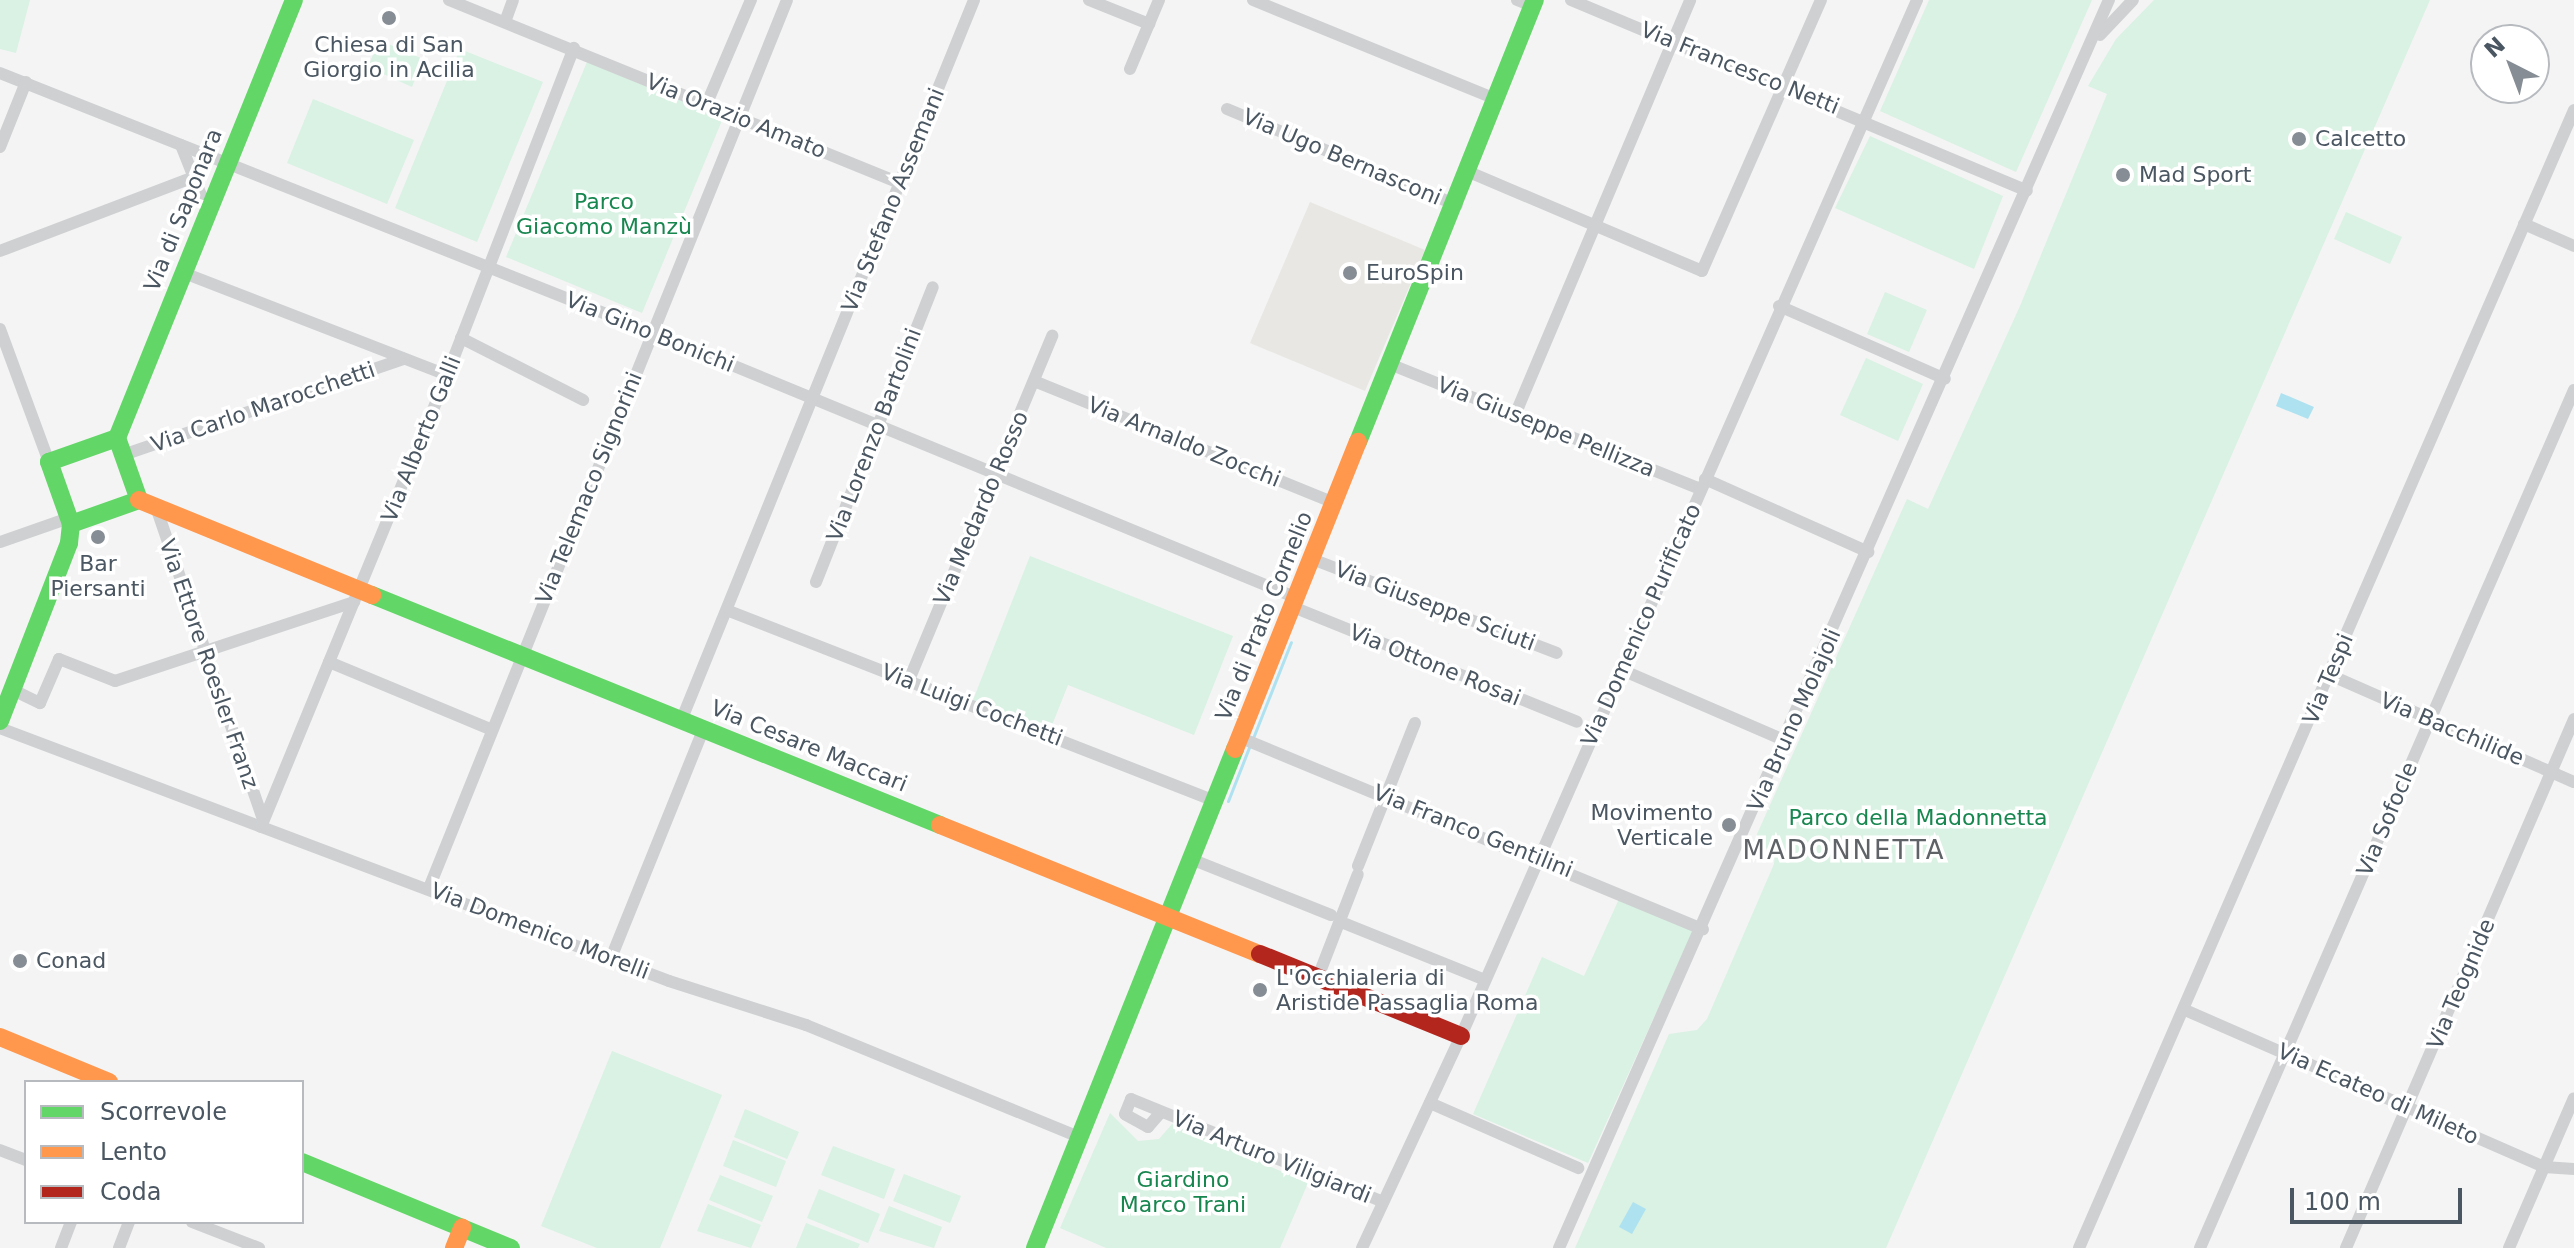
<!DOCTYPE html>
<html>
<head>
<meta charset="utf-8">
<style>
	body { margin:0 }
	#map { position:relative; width:2574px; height:1248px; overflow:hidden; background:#f4f4f4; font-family:"DejaVu Sans",sans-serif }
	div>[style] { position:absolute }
	.commercial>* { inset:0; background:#e8e7e3 }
	.green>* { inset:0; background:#d9f2e3 }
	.water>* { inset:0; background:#aee2f0 }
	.stream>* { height:3px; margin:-1.5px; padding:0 1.5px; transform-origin:1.5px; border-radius:1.5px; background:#aee2f0 }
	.street>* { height:12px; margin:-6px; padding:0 6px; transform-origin:6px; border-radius:6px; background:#ced0d2 }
	.fast>* { height:18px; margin:-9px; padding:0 9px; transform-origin:9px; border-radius:9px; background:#63d668 }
	.slow>* { height:18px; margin:-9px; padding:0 9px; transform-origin:9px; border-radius:9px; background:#ff974d }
	.jam>* { height:18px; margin:-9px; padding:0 9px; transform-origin:9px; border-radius:9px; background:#b3261e }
	.dots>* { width:22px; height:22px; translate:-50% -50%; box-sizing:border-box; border:4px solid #fff; border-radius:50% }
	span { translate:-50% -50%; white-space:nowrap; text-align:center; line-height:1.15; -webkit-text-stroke:7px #fff; paint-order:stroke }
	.poi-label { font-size:22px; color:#4a5661 }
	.left { translate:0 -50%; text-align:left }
	.right { translate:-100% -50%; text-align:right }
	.street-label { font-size:22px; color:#4a5661 }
	.park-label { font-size:22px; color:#17864f }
	.quarter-label { font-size:26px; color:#5f6368; letter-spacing:2px }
	.legend { position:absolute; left:24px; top:1080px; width:280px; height:144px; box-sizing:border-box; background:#fff; border:2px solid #b7bbc0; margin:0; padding:10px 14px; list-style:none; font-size:24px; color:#4a5661 }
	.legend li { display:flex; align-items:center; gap:16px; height:40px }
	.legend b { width:40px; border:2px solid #b7bbc0 }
	.north { position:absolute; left:2470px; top:24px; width:80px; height:80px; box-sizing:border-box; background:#fff; border:2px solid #b7bbc0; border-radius:50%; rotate:318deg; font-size:22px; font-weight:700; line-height:32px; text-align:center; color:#4a5661 }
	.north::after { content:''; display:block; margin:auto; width:28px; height:36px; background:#868d94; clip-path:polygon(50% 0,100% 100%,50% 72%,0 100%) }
	.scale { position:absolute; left:2290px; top:1188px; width:172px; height:36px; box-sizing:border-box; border:4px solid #4a5661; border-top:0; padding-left:10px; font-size:24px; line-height:28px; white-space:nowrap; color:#4a5661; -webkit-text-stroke:6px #fff; paint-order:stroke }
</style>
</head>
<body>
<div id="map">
	<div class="commercial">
		<div style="clip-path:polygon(1310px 202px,1425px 250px,1365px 391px,1250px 343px)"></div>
	</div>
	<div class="green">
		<div style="clip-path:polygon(0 0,30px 0,16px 53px,0 49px)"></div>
		<div style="clip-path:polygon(1929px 0,2092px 0,2016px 172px,1880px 111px)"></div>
		<div style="clip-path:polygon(2154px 0,2430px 0,1886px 1248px,1575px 1248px,1669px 1034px,1697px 1030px,1707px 1019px,1774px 864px,1775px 852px,1753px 843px,1907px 499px,1928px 509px,2020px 306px,2107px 94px,2088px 86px,2116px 39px)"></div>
		<div style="clip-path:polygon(379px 40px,423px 59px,412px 87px,368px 67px)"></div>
		<div style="clip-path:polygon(460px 49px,543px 82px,477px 242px,395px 208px)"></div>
		<div style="clip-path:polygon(587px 62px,723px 118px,642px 313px,506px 257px)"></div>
		<div style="clip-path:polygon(313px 99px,414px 140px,387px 204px,287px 163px)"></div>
		<div style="clip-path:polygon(1870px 136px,2003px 196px,1974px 269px,1835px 208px)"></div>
		<div style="clip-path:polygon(2346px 212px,2402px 237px,2390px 264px,2334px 239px)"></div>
		<div style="clip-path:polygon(1885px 292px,1927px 310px,1909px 352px,1867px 334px)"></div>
		<div style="clip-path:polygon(1866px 358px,1923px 384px,1898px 441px,1840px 415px)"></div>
		<div style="clip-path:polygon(1030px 556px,1233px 636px,1194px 735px,1068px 685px,1050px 730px,973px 700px)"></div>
		<div style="clip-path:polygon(1619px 899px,1693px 931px,1588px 1163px,1473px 1114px,1542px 957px,1584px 976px)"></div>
		<div style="clip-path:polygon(612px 1051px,722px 1095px,660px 1248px,597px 1248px,541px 1226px)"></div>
		<div style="clip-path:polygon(745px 1109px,799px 1132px,787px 1159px,734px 1137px)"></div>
		<div style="clip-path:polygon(1110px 1113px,1138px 1141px,1159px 1139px,1172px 1124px,1308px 1183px,1280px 1248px,1106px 1248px,1060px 1228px)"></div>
		<div style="clip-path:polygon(733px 1140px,786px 1161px,776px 1187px,723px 1166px)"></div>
		<div style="clip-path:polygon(833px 1146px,895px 1169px,884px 1199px,821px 1175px)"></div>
		<div style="clip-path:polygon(904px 1174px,961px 1196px,950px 1223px,893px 1201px)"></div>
		<div style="clip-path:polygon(720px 1175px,773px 1196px,762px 1222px,709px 1200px)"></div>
		<div style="clip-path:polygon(819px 1189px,880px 1214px,868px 1243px,807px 1218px)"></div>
		<div style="clip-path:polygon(708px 1204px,761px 1225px,751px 1248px,697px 1231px)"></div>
		<div style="clip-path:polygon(889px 1206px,942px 1227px,934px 1248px,879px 1231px)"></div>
		<div style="clip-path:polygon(806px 1223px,860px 1244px,858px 1248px,796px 1248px)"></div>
	</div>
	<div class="water">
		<div style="clip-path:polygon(2281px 393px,2314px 407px,2308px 419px,2276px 406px)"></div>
		<div style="clip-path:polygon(1633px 1202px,1646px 1209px,1632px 1234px,1619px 1227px)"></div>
	</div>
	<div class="stream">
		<div style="left:1253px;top:738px;width:103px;rotate:-68.4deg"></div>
		<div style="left:1228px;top:801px;width:60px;rotate:-68.6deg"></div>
	</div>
	<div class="street">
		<div style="left:449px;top:0;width:486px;rotate:22.1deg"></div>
		<div style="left:1089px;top:0;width:65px;rotate:21.8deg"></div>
		<div style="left:1253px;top:0;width:262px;rotate:22.2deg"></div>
		<div style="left:1517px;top:0;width:17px;rotate:21deg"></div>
		<div style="left:1571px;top:0;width:494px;rotate:22.7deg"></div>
		<div style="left:505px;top:22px;width:23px;rotate:-70deg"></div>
		<div style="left:2100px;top:35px;width:48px;rotate:-46.7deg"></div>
		<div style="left:1130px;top:69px;width:75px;rotate:-67.2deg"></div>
		<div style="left:0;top:73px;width:704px;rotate:21.68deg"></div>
		<div style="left:654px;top:333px;width:695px;rotate:22.4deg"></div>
		<div style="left:707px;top:103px;width:112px;rotate:-66.9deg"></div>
		<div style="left:1227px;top:109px;width:249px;rotate:22.7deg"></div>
		<div style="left:181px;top:145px;width:73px;rotate:68.3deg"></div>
		<div style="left:0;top:147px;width:70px;rotate:-68.2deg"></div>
		<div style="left:1469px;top:172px;width:253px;rotate:23deg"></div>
		<div style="left:1702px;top:271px;width:296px;rotate:-66.3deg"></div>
		<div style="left:2524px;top:224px;width:55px;rotate:23.7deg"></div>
		<div style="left:0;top:251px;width:208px;rotate:-20.9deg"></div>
		<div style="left:184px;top:273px;width:282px;rotate:21.2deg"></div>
		<div style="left:1779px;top:306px;width:181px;rotate:23.7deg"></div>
		<div style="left:0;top:329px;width:142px;rotate:69.8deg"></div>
		<div style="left:461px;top:338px;width:137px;rotate:26.9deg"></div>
		<div style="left:1392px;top:365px;width:332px;rotate:21.9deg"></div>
		<div style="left:1034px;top:381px;width:325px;rotate:22.1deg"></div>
		<div style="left:1515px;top:415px;width:450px;rotate:-67.1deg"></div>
		<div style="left:123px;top:455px;width:297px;rotate:-18.9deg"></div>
		<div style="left:1705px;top:479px;width:179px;rotate:24.1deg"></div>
		<div style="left:156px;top:507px;width:331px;rotate:71.1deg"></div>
		<div style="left:0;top:542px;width:73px;rotate:-19.2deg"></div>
		<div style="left:1312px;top:559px;width:262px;rotate:21deg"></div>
		<div style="left:816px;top:582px;width:317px;rotate:-68.4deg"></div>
		<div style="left:1293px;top:607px;width:306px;rotate:22deg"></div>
		<div style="left:729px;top:611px;width:522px;rotate:21.35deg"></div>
		<div style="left:329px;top:662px;width:174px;rotate:22.6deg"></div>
		<div style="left:1622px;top:670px;width:179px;rotate:23.4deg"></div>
		<div style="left:2330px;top:675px;width:266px;rotate:23.7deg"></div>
		<div style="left:909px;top:680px;width:373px;rotate:-67.4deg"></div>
		<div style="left:13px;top:690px;width:30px;rotate:26deg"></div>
		<div style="left:40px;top:703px;width:48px;rotate:-66.6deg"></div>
		<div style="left:59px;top:659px;width:60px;rotate:21.4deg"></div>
		<div style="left:115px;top:681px;width:252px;rotate:-18.3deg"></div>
		<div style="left:681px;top:721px;width:778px;rotate:-67.88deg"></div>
		<div style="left:0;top:728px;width:715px;rotate:20.72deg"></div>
		<div style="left:669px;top:981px;width:144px;rotate:17.8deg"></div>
		<div style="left:806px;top:1025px;width:295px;rotate:22.3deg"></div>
		<div style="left:1241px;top:738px;width:500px;rotate:22.5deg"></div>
		<div style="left:261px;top:827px;width:489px;rotate:-67.6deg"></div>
		<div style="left:447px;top:375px;width:351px;rotate:-68.8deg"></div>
		<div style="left:1191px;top:859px;width:151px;rotate:21.8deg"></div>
		<div style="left:1358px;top:866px;width:154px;rotate:-68.3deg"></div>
		<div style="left:429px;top:888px;width:957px;rotate:-68.04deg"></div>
		<div style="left:1346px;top:924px;width:150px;rotate:21.9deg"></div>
		<div style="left:611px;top:958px;width:246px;rotate:-68deg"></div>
		<div style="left:1318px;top:977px;width:110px;rotate:-68.8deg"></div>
		<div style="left:2185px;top:1010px;width:392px;rotate:23.6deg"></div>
		<div style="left:2544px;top:1167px;width:30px;rotate:4deg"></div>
		<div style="left:1430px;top:1103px;width:162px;rotate:23.7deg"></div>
		<div style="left:1161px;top:1112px;width:20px;rotate:131deg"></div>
		<div style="left:1148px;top:1127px;width:26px;rotate:-151deg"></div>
		<div style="left:1125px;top:1114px;width:16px;rotate:-68deg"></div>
		<div style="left:1131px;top:1099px;width:272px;rotate:22.2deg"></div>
		<div style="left:0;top:1150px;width:28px;rotate:21deg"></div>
		<div style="left:192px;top:1222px;width:72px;rotate:21.2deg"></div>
		<div style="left:61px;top:1248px;width:28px;rotate:-69deg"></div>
		<div style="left:119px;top:1248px;width:28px;rotate:-69deg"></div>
		<div style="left:1362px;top:1248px;width:234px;rotate:-65deg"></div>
		<div style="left:1461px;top:1036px;width:1132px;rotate:-66.24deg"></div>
		<div style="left:1559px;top:1248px;width:1364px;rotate:-66.22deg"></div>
		<div style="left:2079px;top:1248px;width:1241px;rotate:-66.49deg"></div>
		<div style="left:2200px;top:1248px;width:936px;rotate:-66.45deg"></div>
		<div style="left:2346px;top:1248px;width:576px;rotate:-66.68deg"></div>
		<div style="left:2509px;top:1248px;width:163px;rotate:-66.6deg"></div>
	</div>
	<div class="fast">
		<div style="left:117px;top:438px;width:472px;rotate:-68deg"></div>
		<div style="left:1358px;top:442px;width:476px;rotate:-68.2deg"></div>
		<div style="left:71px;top:524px;width:72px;rotate:-19.4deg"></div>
		<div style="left:139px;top:500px;width:66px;rotate:-109.5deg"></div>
		<div style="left:372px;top:595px;width:613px;rotate:22.04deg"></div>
		<div style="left:0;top:721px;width:191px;rotate:-68.8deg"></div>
		<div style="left:69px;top:543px;width:19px;rotate:-84deg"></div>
		<div style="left:71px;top:524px;width:66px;rotate:-109.5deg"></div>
		<div style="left:49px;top:462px;width:72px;rotate:-19.4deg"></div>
		<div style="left:302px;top:1162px;width:226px;rotate:22.4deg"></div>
		<div style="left:1035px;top:1248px;width:538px;rotate:-68.16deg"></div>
	</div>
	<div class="slow">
		<div style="left:139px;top:500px;width:252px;rotate:22.2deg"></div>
		<div style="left:1235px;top:749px;width:331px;rotate:-68.2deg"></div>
		<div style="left:940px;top:825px;width:345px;rotate:22deg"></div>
		<div style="left:0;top:1037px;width:118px;rotate:22.4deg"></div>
		<div style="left:454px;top:1248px;width:22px;rotate:-68deg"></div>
	</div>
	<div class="jam">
		<div style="left:1260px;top:954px;width:217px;rotate:22.2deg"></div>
	</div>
	<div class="dots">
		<div style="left:389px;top:18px;background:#868d94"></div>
		<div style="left:2299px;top:139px;background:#868d94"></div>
		<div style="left:2123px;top:175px;background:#868d94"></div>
		<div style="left:1350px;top:273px;background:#868d94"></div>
		<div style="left:98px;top:537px;background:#868d94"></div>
		<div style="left:1729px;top:825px;background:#868d94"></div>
		<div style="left:20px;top:961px;background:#868d94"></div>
		<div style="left:1260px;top:990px;background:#868d94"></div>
	</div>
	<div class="poi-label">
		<span style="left:389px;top:57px">Chiesa di San<br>Giorgio in Acilia</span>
		<span class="left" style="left:2315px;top:139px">Calcetto</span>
		<span class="left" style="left:2139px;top:175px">Mad Sport</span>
		<span class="left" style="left:1366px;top:273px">EuroSpin</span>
		<span style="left:98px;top:576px">Bar<br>Piersanti</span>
		<span class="right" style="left:1713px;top:825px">Movimento<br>Verticale</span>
		<span class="left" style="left:36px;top:961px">Conad</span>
		<span class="left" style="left:1276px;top:990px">L'Occhialeria di<br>Aristide Passaglia Roma</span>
	</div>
	<div class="street-label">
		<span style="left:1740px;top:68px;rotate:22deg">Via Francesco Netti</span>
		<span style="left:736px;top:116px;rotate:22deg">Via Orazio Amato</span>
		<span style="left:1342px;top:157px;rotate:23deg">Via Ugo Bernasconi</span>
		<span style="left:893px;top:200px;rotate:-68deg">Via Stefano Assemani</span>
		<span style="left:183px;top:210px;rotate:-68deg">Via di Saponara</span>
		<span style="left:650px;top:332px;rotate:22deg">Via Gino Bonichi</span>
		<span style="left:263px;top:407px;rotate:-19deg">Via Carlo Marocchetti</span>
		<span style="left:1546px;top:427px;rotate:22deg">Via Giuseppe Pellizza</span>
		<span style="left:874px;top:435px;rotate:-69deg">Via Lorenzo Bartolini</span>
		<span style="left:421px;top:439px;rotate:-68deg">Via Alberto Galli</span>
		<span style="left:1184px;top:442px;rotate:22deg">Via Arnaldo Zocchi</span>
		<span style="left:589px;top:488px;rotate:-68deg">Via Telemaco Signorini</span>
		<span style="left:981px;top:508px;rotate:-67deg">Via Medardo Rosso</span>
		<span style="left:1435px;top:606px;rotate:21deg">Via Giuseppe Sciuti</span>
		<span style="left:1264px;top:616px;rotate:-68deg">Via di Prato Cornelio</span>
		<span style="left:1641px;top:625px;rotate:-66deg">Via Domenico Purificato</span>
		<span style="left:209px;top:664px;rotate:71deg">Via Ettore Roesler Franz</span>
		<span style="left:1435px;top:665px;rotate:22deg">Via Ottone Rosai</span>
		<span style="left:2328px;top:679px;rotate:-67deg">Via Tespi</span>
		<span style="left:972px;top:705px;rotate:21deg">Via Luigi Cochetti</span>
		<span style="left:1794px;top:720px;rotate:-66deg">Via Bruno Molajoli</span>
		<span style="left:2452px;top:729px;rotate:23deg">Via Bacchilide</span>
		<span style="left:809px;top:746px;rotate:22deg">Via Cesare Maccari</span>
		<span style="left:2387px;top:819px;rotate:-67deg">Via Sofocle</span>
		<span style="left:1473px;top:831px;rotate:22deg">Via Franco Gentilini</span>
		<span style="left:540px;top:931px;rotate:21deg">Via Domenico Morelli</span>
		<span style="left:2461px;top:984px;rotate:-67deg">Via Teognide</span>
		<span style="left:2378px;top:1094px;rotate:24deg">Via Ecateo di Mileto</span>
		<span style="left:1272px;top:1157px;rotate:22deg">Via Arturo Viligiardi</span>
	</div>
	<div class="park-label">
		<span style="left:604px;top:214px">Parco<br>Giacomo Manzù</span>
		<span style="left:1918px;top:818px">Parco della Madonnetta</span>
		<span style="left:1183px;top:1192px">Giardino<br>Marco Trani</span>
	</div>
	<div class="quarter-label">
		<span style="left:1844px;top:851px">MADONNETTA</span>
	</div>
	<ul class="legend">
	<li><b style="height:10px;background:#63d668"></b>Scorrevole</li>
	<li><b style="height:10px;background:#ff974d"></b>Lento</li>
	<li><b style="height:10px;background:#b3261e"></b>Coda</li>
	</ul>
	<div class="north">N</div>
	<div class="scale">100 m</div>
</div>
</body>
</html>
